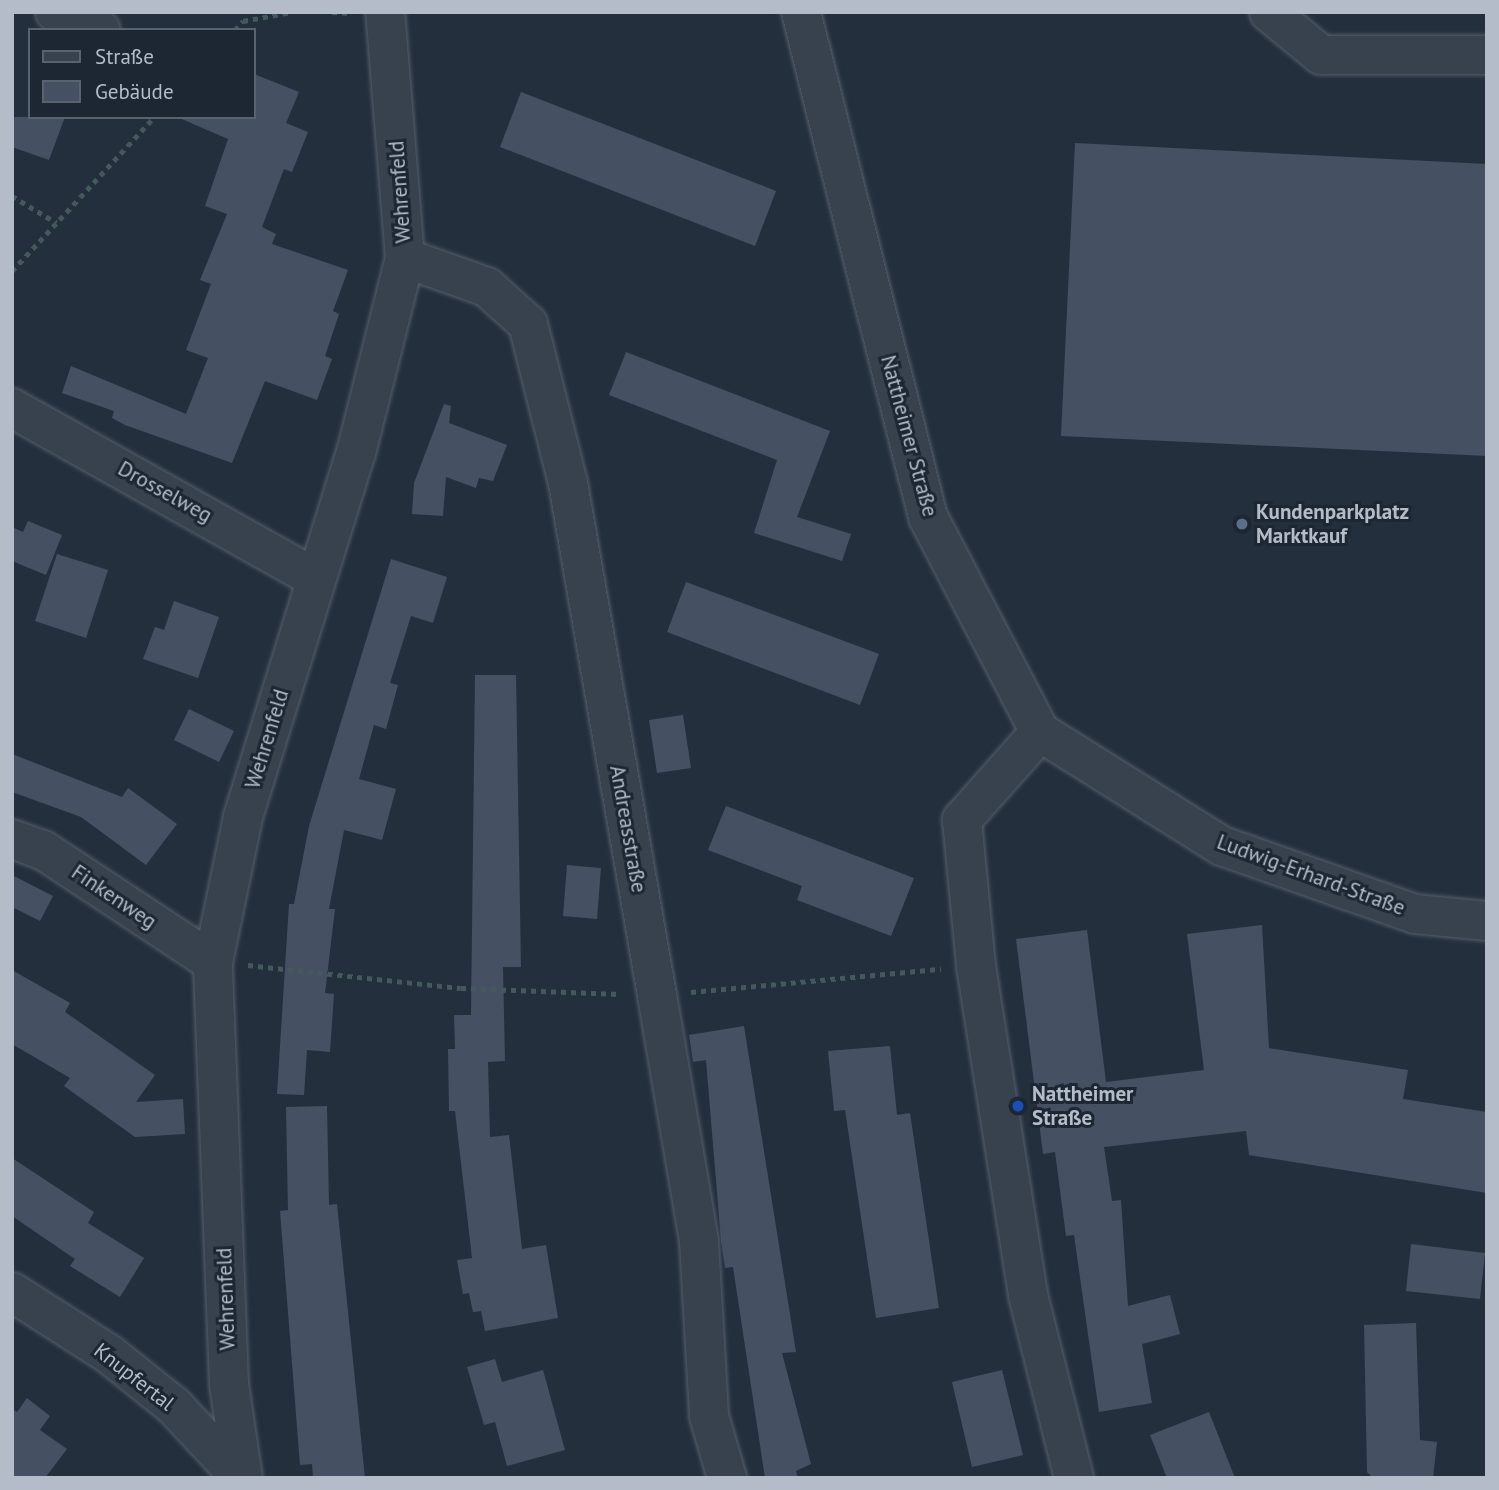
<!DOCTYPE html>
<html>
<head>
<meta charset="utf-8">
<style>
	body { margin:0 }
	#map { position:relative; width:1499px; height:1490px; overflow:hidden; background:#242f3e; font-family:"PT Sans",sans-serif }
	div>[style] { position:absolute }
	.building>* { inset:0; background:#455162 }
	.path>* { height:4.5px; margin-top:-2.25px; transform-origin:0; background:repeating-linear-gradient(90deg,#44595c 0 5px,transparent 0 10px) }
	.roads { filter:drop-shadow(0 0 2px #565f6c) drop-shadow(0 0 2px #565f6c) }
	.minor>* { height:38px; margin:-19px; padding:0 19px; transform-origin:19px; border-radius:19px; background:#38414e }
	.dots>* { width:19px; height:19px; translate:-50% -50%; box-sizing:border-box; border:4px solid #1d2633; border-radius:50% }
	span { translate:-50% -50%; white-space:nowrap; text-align:center; line-height:1.15; -webkit-text-stroke:6px #1d2633; paint-order:stroke }
	.street-label { font-size:21px; color:#b4bcc9 }
	.poi-label { font-size:21px; color:#b4bcc9; font-weight:700 }
	.left { translate:0 -50%; text-align:left }
	.frame { position:absolute; inset:0; border:14px solid #b4bcc9; pointer-events:none }
	.legend { position:absolute; left:28px; top:28px; width:228px; height:91px; box-sizing:border-box; background:#1d2633; border:2px solid #59626f; margin:0; padding:9px 12px; list-style:none; font-size:21px; color:#b4bcc9 }
	.legend li { display:flex; align-items:center; gap:14px; height:35px }
	.legend b { width:35px; border:2px solid #59626f }
</style>
</head>
<body>
<div id="map">
	<div class="building">
		<div style="clip-path:polygon(254px 74px,299px 92px,286px 123px,308px 132px,292px 172px,284px 169px,262px 227px,276px 234px,272px 244px,348px 270px,333px 311px,339px 314px,325px 356px,332px 359px,317px 400px,265px 381px,232px 463px,125px 425px,112px 418px,114px 411px,62px 393px,71px 366px,186px 414px,208px 358px,186px 350px,211px 284px,200px 280px,227px 214px,205px 206px,228px 139px,177px 117px,254px 117px)"></div>
		<div style="clip-path:polygon(521px 92px,776px 191px,755px 246px,500px 147px)"></div>
		<div style="clip-path:polygon(12px 117px,65px 117px,49px 160px,12px 147px)"></div>
		<div style="clip-path:polygon(1075px 143px,1487px 164px,1487px 456px,1061px 436px)"></div>
		<div style="clip-path:polygon(626px 352px,830px 431px,797px 517px,851px 534px,842px 561px,754px 533px,777px 460px,609px 395px)"></div>
		<div style="clip-path:polygon(444px 404px,451px 406px,449px 423px,507px 445px,493px 481px,479px 478px,476px 488px,446px 477px,443px 516px,412px 514px,414px 483px)"></div>
		<div style="clip-path:polygon(28px 521px,62px 535px,46px 575px,12px 561px,12px 527px,23px 532px)"></div>
		<div style="clip-path:polygon(57px 554px,108px 570px,86px 638px,35px 621px)"></div>
		<div style="clip-path:polygon(391px 559px,447px 577px,433px 623px,411px 616px,390px 683px,398px 685px,386px 729px,374px 725px,359px 779px,396px 789px,382px 840px,344px 830px,329px 909px,335px 909px,325px 993px,334px 994px,330px 1052px,307px 1050px,304px 1095px,277px 1094px,289px 904px,294px 904px,309px 826px)"></div>
		<div style="clip-path:polygon(686px 582px,879px 654px,860px 705px,667px 632px)"></div>
		<div style="clip-path:polygon(174px 601px,219px 617px,198px 678px,143px 659px,155px 627px,164px 630px)"></div>
		<div style="clip-path:polygon(475px 675px,516px 675px,521px 967px,503px 967px,505px 1061px,488px 1062px,490px 1137px,509px 1135px,522px 1249px,546px 1245px,558px 1318px,485px 1331px,481px 1311px,473px 1312px,469px 1293px,463px 1294px,457px 1260px,472px 1258px,455px 1111px,449px 1111px,448px 1049px,455px 1049px,454px 1015px,471px 1015px)"></div>
		<div style="clip-path:polygon(189px 709px,234px 731px,219px 762px,174px 740px)"></div>
		<div style="clip-path:polygon(683px 715px,691px 768px,657px 773px,649px 720px)"></div>
		<div style="clip-path:polygon(12px 754px,122px 797px,128px 788px,177px 824px,146px 865px,81px 817px,12px 792px)"></div>
		<div style="clip-path:polygon(726px 806px,914px 878px,891px 936px,797px 900px,802px 886px,708px 850px)"></div>
		<div style="clip-path:polygon(567px 865px,601px 868px,597px 919px,563px 916px)"></div>
		<div style="clip-path:polygon(12px 875px,53px 896px,40px 921px,12px 907px)"></div>
		<div style="clip-path:polygon(1262px 925px,1269px 1048px,1408px 1070px,1403px 1099px,1487px 1112px,1487px 1193px,1249px 1155px,1246px 1131px,1104px 1147px,1112px 1201px,1121px 1200px,1128px 1306px,1170px 1295px,1180px 1334px,1142px 1344px,1152px 1403px,1099px 1412px,1074px 1235px,1066px 1236px,1055px 1152px,1043px 1154px,1016px 939px,1087px 930px,1106px 1082px,1204px 1070px,1187px 934px)"></div>
		<div style="clip-path:polygon(12px 970px,70px 1003px,65px 1012px,155px 1075px,136px 1102px,183px 1099px,185px 1134px,135px 1137px,64px 1086px,70px 1078px,12px 1044px)"></div>
		<div style="clip-path:polygon(744px 1026px,796px 1352px,782px 1353px,811px 1464px,796px 1471px,798px 1478px,765px 1478px,733px 1267px,725px 1268px,721px 1241px,706px 1060px,693px 1062px,689px 1035px)"></div>
		<div style="clip-path:polygon(890px 1046px,897px 1115px,910px 1113px,939px 1308px,876px 1318px,845px 1110px,834px 1111px,828px 1051px)"></div>
		<div style="clip-path:polygon(327px 1106px,329px 1205px,337px 1204px,365px 1478px,313px 1478px,312px 1464px,300px 1465px,280px 1211px,288px 1210px,286px 1107px)"></div>
		<div style="clip-path:polygon(12px 1158px,94px 1212px,88px 1223px,144px 1258px,120px 1297px,70px 1266px,75px 1259px,12px 1216px)"></div>
		<div style="clip-path:polygon(1411px 1244px,1485px 1253px,1480px 1299px,1406px 1291px)"></div>
		<div style="clip-path:polygon(1416px 1323px,1420px 1440px,1437px 1442px,1433px 1478px,1373px 1478px,1367px 1472px,1364px 1325px)"></div>
		<div style="clip-path:polygon(495px 1359px,502px 1382px,543px 1370px,565px 1450px,507px 1466px,495px 1422px,484px 1425px,467px 1367px)"></div>
		<div style="clip-path:polygon(1002px 1370px,1023px 1455px,972px 1467px,952px 1382px)"></div>
		<div style="clip-path:polygon(27px 1398px,50px 1416px,40px 1430px,67px 1449px,45px 1478px,12px 1478px,12px 1409px,17px 1412px)"></div>
		<div style="clip-path:polygon(1209px 1412px,1235px 1478px,1167px 1478px,1150px 1435px)"></div>
	</div>
	<div class="path">
		<div style="left:332px;top:12px;width:17px;rotate:3deg"></div>
		<div style="left:235px;top:30px;width:12px;rotate:-48deg"></div>
		<div style="left:243px;top:21px;width:49px;rotate:-10.6deg"></div>
		<div style="left:12px;top:196px;width:52px;rotate:31deg"></div>
		<div style="left:12px;top:271px;width:209px;rotate:-47.3deg"></div>
		<div style="left:248px;top:965px;width:214px;rotate:6.2deg"></div>
		<div style="left:461px;top:988px;width:159px;rotate:2.2deg"></div>
		<div style="left:691px;top:992px;width:251px;rotate:-5.3deg"></div>
	</div>
	<div class="roads">
		<div class="minor">
			<div style="left:55px;top:12px;width:49px;rotate:21.4deg"></div>
			<div style="left:801px;top:12px;width:521px;rotate:75.88deg"></div>
			<div style="left:928px;top:517px;width:242px;rotate:62.5deg"></div>
			<div style="left:1269px;top:12px;width:67px;rotate:39.6deg"></div>
			<div style="left:1321px;top:55px;width:166px"></div>
			<div style="left:405px;top:258px;width:87px;rotate:19.5deg"></div>
			<div style="left:487px;top:287px;width:55px;rotate:42.1deg"></div>
			<div style="left:528px;top:324px;width:164px;rotate:75.9deg"></div>
			<div style="left:568px;top:483px;width:520px;rotate:80.14deg"></div>
			<div style="left:657px;top:995px;width:250px;rotate:80.3deg"></div>
			<div style="left:699px;top:1241px;width:175px;rotate:86.7deg"></div>
			<div style="left:709px;top:1416px;width:65px;rotate:73.8deg"></div>
			<div style="left:12px;top:408px;width:347px;rotate:29.3deg"></div>
			<div style="left:1040px;top:732px;width:118px;rotate:131.6deg"></div>
			<div style="left:962px;top:820px;width:147px;rotate:84.5deg"></div>
			<div style="left:976px;top:966px;width:333px;rotate:81deg"></div>
			<div style="left:1028px;top:1295px;width:189px;rotate:75.9deg"></div>
			<div style="left:1040px;top:732px;width:215px;rotate:32.1deg"></div>
			<div style="left:1222px;top:846px;width:205px;rotate:19.4deg"></div>
			<div style="left:1415px;top:914px;width:72px;rotate:5.6deg"></div>
			<div style="left:12px;top:839px;width:33px;rotate:20deg"></div>
			<div style="left:43px;top:850px;width:204px;rotate:33.4deg"></div>
			<div style="left:12px;top:1292px;width:115px;rotate:32.6deg"></div>
			<div style="left:109px;top:1354px;width:83px;rotate:38.7deg"></div>
			<div style="left:174px;top:1406px;width:98px;rotate:47.1deg"></div>
			<div style="left:243px;top:1478px;width:95px;rotate:-98.5deg"></div>
			<div style="left:229px;top:1384px;width:422px;rotate:-92.2deg"></div>
			<div style="left:213px;top:962px;width:148px;rotate:-78.3deg"></div>
			<div style="left:243px;top:817px;width:381px;rotate:-72.8deg"></div>
			<div style="left:356px;top:453px;width:201px;rotate:-75.9deg"></div>
			<div style="left:405px;top:258px;width:247px;rotate:-94.6deg"></div>
		</div>
	</div>
	<div class="dots">
		<div style="left:1242px;top:524px;background:#5c6f8a"></div>
		<div style="left:1018px;top:1106px;background:#1a4fb4"></div>
	</div>
	<div class="street-label">
		<span style="left:400px;top:192px;rotate:-94deg">Wehrenfeld</span>
		<span style="left:909px;top:436px;rotate:75deg">Nattheimer Straße</span>
		<span style="left:165px;top:492px;rotate:29deg">Drosselweg</span>
		<span style="left:267px;top:739px;rotate:-73deg">Wehrenfeld</span>
		<span style="left:628px;top:829px;rotate:80deg">Andreasstraße</span>
		<span style="left:1311px;top:875px;rotate:20deg">Ludwig-Erhard-Straße</span>
		<span style="left:114px;top:897px;rotate:34deg">Finkenweg</span>
		<span style="left:226px;top:1299px;rotate:-92deg">Wehrenfeld</span>
		<span style="left:134px;top:1377px;rotate:38deg">Knupfertal</span>
	</div>
	<div class="poi-label">
		<span class="left" style="left:1256px;top:524px">Kundenparkplatz<br>Marktkauf</span>
		<span class="left" style="left:1032px;top:1106px">Nattheimer<br>Straße</span>
	</div>
	<div class="frame"></div>
	<ul class="legend">
	<li><b style="height:9px;background:#38414e"></b>Straße</li>
	<li><b style="height:19px;background:#455162"></b>Gebäude</li>
	</ul>
</div>
</body>
</html>
